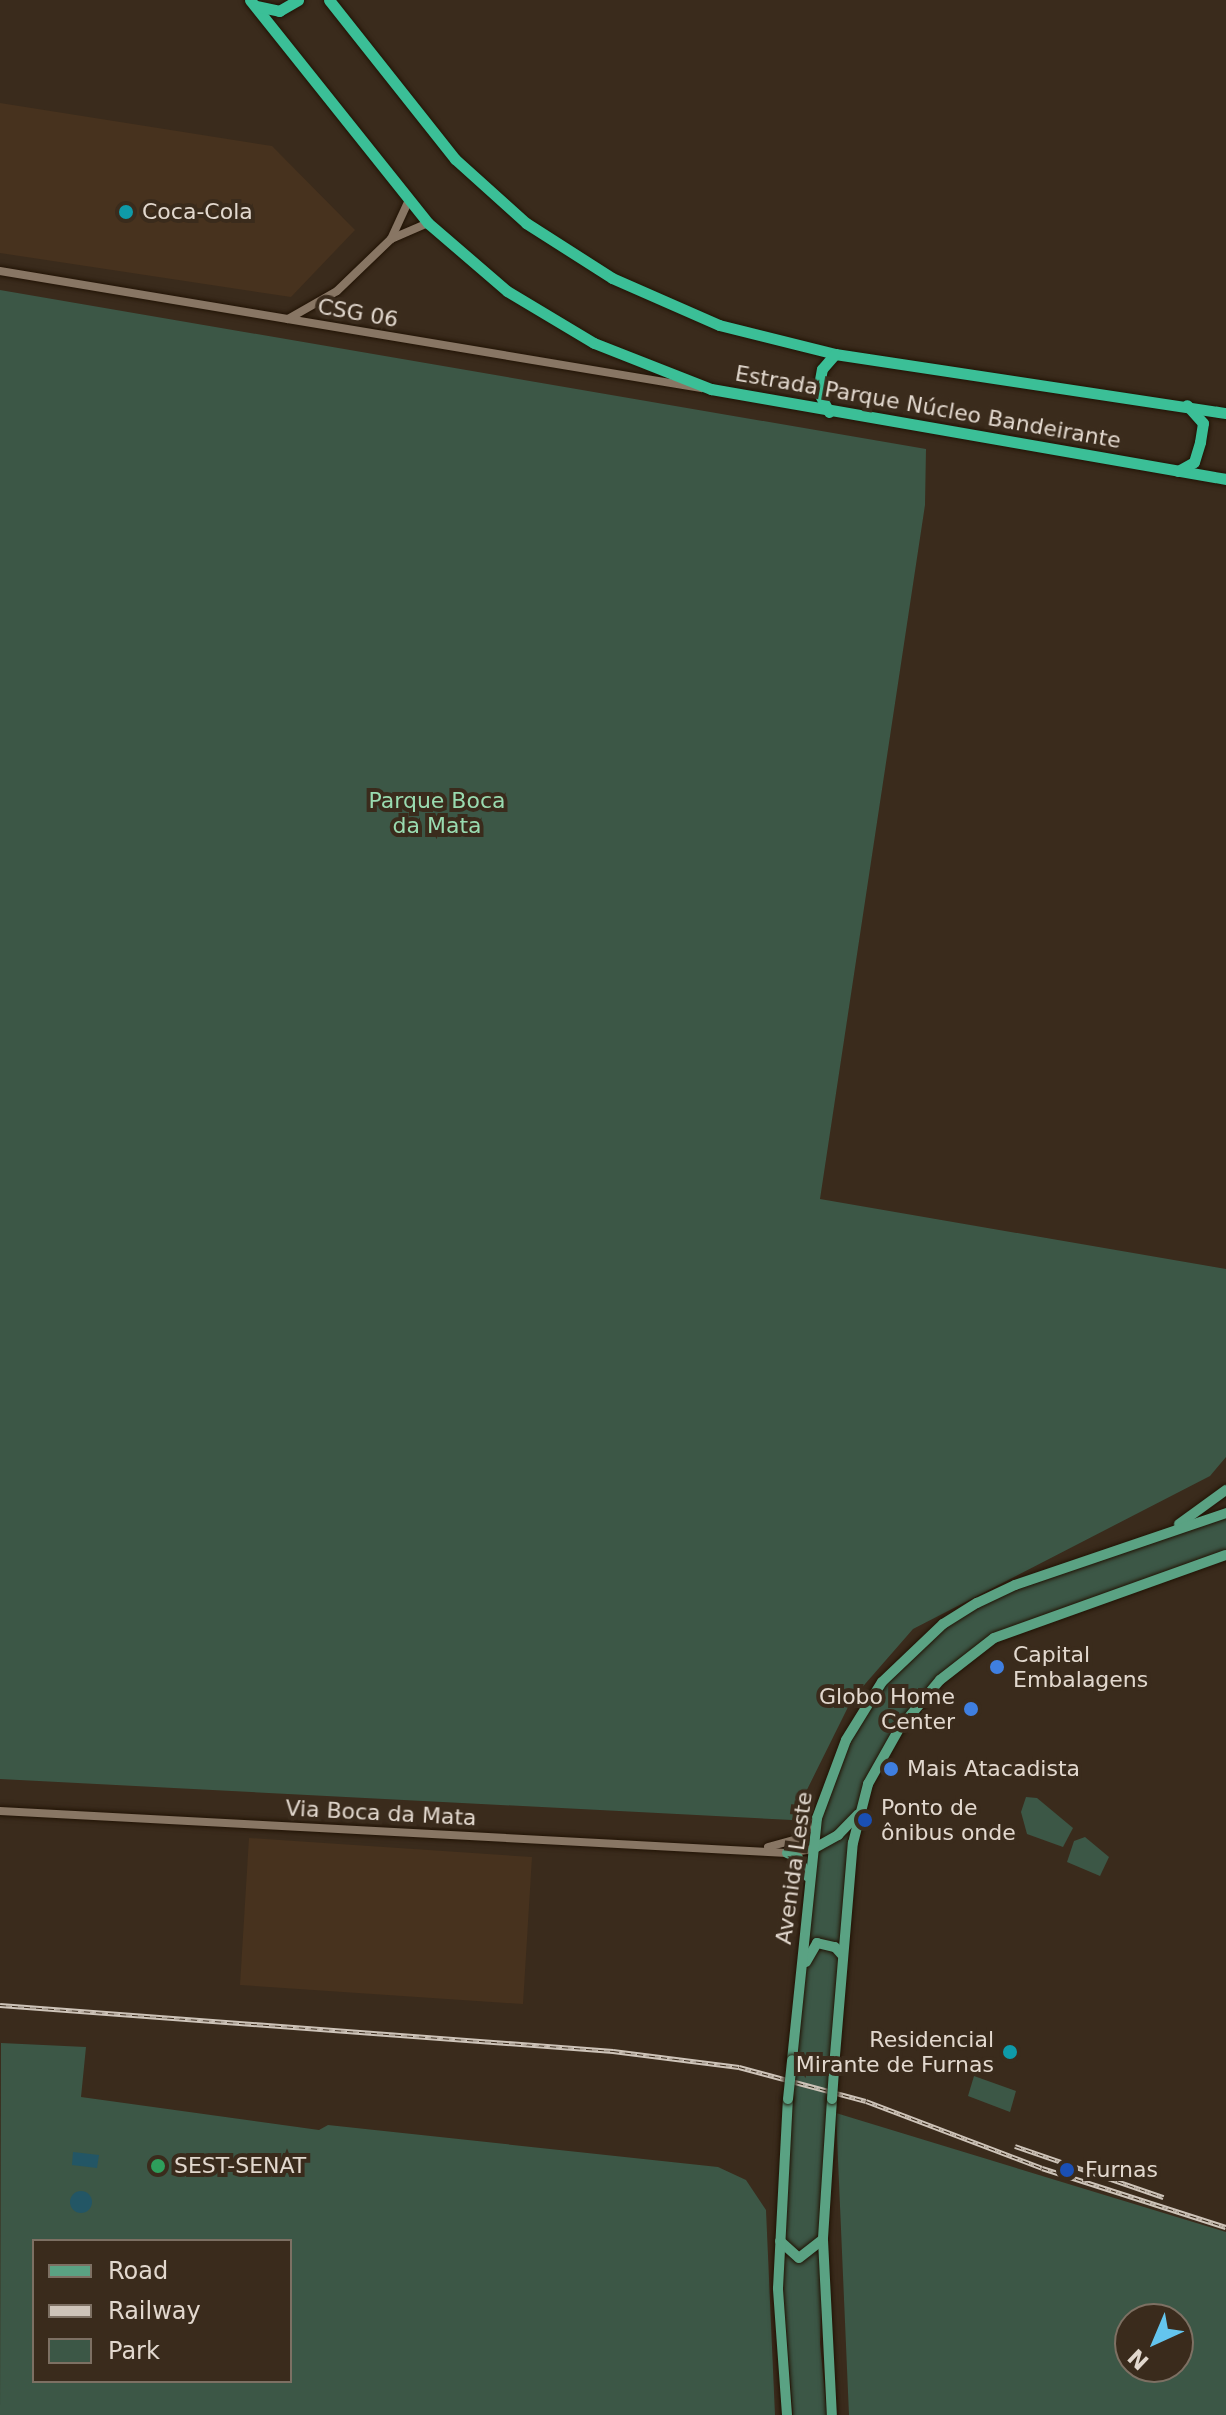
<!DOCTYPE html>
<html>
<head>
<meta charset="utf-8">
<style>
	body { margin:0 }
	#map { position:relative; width:1226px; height:2415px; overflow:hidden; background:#3a2b1c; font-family:"DejaVu Sans",sans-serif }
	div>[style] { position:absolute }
	.built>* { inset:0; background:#47321e }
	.green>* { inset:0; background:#3c5746 }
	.water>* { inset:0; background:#235665 }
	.round { border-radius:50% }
	.roads { filter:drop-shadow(0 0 2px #211305) drop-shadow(0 0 2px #211305) }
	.minor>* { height:8px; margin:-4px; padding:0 4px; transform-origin:4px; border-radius:4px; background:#887664 }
	.major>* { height:10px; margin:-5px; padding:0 5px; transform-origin:5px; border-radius:5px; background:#5aa283 }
	.highway>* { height:11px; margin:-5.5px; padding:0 5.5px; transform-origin:5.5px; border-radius:5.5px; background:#3bbf97 }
	.rail>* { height:5px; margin-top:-2.5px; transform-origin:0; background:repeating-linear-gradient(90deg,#3a2b1c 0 6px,#cec4b9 0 12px); box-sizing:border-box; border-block:2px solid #cec4b9 }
	.bridges { filter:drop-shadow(0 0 2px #211305) drop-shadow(0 0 2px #211305) }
	.major-bridge>* { height:10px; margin:-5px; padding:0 5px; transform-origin:5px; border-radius:5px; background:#5aa283 }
	.dots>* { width:22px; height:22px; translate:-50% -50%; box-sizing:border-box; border:4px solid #3a2b1c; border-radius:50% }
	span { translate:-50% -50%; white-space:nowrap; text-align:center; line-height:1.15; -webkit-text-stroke:8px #3a2b1c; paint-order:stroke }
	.poi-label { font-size:22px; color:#e2d8ce }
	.left { translate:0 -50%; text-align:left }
	.right { translate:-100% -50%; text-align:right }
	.street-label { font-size:22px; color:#e2d8ce }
	.park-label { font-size:22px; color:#99dbb0 }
	.legend { position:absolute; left:32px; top:2239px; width:260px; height:144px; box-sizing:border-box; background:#3a2b1c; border:2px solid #7d7063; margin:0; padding:10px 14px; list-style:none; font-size:24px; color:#e2d8ce }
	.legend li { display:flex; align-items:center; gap:16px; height:40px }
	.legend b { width:40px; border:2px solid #7d7063 }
	.north { position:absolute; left:1114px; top:2303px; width:80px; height:80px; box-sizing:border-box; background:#3a2b1c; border:2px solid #7d7063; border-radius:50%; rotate:224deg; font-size:22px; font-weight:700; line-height:32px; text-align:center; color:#e2d8ce }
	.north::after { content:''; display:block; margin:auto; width:28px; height:36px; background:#64c5ee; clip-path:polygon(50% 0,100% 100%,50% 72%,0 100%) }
</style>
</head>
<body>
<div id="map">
	<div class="built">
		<div style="clip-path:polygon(0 103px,272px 146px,355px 230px,291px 297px,0 253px)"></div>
		<div style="clip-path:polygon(249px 1838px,532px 1857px,523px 2004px,240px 1985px)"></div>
	</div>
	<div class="green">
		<div style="clip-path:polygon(0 290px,926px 449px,925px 505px,820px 1199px,1226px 1269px,1226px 1457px,1210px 1476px,913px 1629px,852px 1699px,792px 1820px,0 1779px)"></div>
		<div style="clip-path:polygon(1226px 1515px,1226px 1555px,994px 1638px,918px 1704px,870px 1786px,850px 1872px,824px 2224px,820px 2343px,827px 2415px,793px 2415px,779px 2238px,818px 1818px,825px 1782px,844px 1739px,908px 1651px,977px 1604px)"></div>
		<div style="clip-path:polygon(1026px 1797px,1037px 1798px,1073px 1828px,1063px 1847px,1027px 1834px,1021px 1812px)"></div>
		<div style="clip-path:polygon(1085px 1837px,1109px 1857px,1100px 1876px,1067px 1862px,1074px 1841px)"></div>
		<div style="clip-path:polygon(evenodd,1px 2043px,86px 2047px,81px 2097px,319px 2130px,328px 2125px,718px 2167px,746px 2180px,766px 2210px,775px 2415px,0 2415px,1px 2043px,34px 2241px,290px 2241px,290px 2381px,34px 2381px,34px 2241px)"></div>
		<div style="clip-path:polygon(974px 2076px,1016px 2091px,1010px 2112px,968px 2096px)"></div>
		<div style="clip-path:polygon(evenodd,836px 2113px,1226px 2232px,1226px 2415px,849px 2415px,836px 2113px,1130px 2319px,1178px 2319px,1178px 2367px,1130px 2367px,1130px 2319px)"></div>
	</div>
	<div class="water">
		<div style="clip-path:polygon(73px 2152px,99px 2155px,97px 2168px,72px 2165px)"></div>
		<div class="round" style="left:70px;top:2191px;width:22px;height:22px"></div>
	</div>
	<div class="roads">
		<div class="minor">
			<div style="left:391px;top:239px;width:41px;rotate:-65.3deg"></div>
			<div style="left:0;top:271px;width:711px;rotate:9.48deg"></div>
			<div style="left:288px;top:319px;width:56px;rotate:-29.7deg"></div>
			<div style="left:337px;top:291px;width:75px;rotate:-43.9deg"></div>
			<div style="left:391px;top:239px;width:40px;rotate:-23.4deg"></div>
			<div style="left:0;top:1811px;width:788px;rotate:3.05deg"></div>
			<div style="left:787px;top:1853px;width:26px;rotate:-9deg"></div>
			<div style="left:768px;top:1847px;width:31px;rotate:-15deg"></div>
			<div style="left:798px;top:1839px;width:28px;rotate:-46deg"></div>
		</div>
		<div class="major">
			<div style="left:1179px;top:1524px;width:58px;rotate:-35.9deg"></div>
			<div style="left:813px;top:1849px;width:29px;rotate:-29deg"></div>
			<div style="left:838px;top:1835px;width:29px;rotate:-46deg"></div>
			<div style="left:787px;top:1853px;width:12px;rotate:24deg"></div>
			<div style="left:798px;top:1858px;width:21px;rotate:62deg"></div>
			<div style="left:806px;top:1962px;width:22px;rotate:-60deg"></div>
			<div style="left:817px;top:1943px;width:18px;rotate:13deg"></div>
			<div style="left:835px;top:1947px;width:12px;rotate:48deg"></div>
			<div style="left:792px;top:2060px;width:243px;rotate:-84.1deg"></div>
			<div style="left:817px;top:1818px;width:83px;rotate:-69.6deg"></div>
			<div style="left:846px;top:1740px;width:68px;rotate:-58.2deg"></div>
			<div style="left:882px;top:1682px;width:84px;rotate:-43.6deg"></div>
			<div style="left:943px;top:1624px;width:40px;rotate:-32deg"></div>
			<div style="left:977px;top:1603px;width:42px;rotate:-25.3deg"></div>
			<div style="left:1015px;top:1585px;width:223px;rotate:-18.8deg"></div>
			<div style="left:834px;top:2067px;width:225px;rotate:-85.2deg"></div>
			<div style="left:853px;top:1843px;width:61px;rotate:-75.7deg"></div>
			<div style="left:868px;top:1784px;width:63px;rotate:-60.6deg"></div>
			<div style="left:899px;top:1729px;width:64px;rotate:-50.1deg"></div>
			<div style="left:940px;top:1680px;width:68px;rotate:-37.9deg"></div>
			<div style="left:994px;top:1638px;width:246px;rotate:-19.7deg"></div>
			<div style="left:832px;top:2099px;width:141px;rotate:93.7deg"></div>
			<div style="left:823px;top:2240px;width:175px;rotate:87.1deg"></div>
			<div style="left:780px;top:2241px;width:25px;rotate:42deg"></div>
			<div style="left:799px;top:2258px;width:28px;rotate:-38deg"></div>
			<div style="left:787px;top:2415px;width:127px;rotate:-94.1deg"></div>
			<div style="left:778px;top:2288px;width:189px;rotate:-87deg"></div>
		</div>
		<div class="highway">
			<div style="left:250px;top:0;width:285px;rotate:51.4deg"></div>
			<div style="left:428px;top:223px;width:104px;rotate:40.7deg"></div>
			<div style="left:507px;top:291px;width:101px;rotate:30.9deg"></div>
			<div style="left:594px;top:343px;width:126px;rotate:21.5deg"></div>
			<div style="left:711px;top:389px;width:523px;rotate:9.91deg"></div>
			<div style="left:329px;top:0;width:203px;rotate:51.6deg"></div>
			<div style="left:455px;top:159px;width:96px;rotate:42deg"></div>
			<div style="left:526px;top:223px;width:102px;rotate:32.6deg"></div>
			<div style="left:612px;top:278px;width:117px;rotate:23.7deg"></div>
			<div style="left:719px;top:325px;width:120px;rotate:14deg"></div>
			<div style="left:835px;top:354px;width:395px;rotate:8.6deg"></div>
			<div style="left:256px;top:6px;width:24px;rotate:12deg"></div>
			<div style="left:279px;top:11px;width:22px;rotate:-30deg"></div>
			<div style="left:829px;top:412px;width:24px;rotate:-118deg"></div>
			<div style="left:818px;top:391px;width:22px;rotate:-80deg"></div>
			<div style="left:822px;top:369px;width:20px;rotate:-49deg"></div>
			<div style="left:1178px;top:471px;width:18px;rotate:-29deg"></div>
			<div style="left:1194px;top:462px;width:21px;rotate:-73deg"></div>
			<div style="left:1200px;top:442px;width:19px;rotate:-81deg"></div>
			<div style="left:1203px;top:423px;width:24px;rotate:-132deg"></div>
		</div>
	</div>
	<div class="rail">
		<div style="left:0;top:2005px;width:615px;rotate:4.29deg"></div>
		<div style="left:613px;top:2051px;width:127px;rotate:7.2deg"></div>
		<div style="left:739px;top:2067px;width:131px;rotate:15deg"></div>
		<div style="left:866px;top:2101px;width:188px;rotate:20.8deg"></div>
		<div style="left:1042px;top:2168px;width:193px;rotate:17.8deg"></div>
		<div style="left:1015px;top:2146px;width:157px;rotate:19deg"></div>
	</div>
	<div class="bridges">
		<div class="major-bridge">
			<div style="left:788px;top:2099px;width:39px;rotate:-84deg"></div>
			<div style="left:832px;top:2099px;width:32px;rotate:-86deg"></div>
		</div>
	</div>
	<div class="dots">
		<div style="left:126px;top:212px;background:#0f9aa8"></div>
		<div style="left:997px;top:1667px;background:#3f7fe0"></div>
		<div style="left:971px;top:1709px;background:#3f7fe0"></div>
		<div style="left:891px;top:1769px;background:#3f7fe0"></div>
		<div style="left:865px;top:1820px;background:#1a4fb4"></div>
		<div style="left:1010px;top:2052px;background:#0f9aa8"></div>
		<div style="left:158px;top:2166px;background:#2e9e5b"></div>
		<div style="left:1067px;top:2170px;background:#1a4fb4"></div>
	</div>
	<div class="poi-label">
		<span class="left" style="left:142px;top:212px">Coca-Cola</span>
		<span class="left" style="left:1013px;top:1667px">Capital<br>Embalagens</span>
		<span class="right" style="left:955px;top:1709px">Globo Home<br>Center</span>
		<span class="left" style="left:907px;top:1769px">Mais Atacadista</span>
		<span class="left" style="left:881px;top:1820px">Ponto de<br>ônibus onde</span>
		<span class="right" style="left:994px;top:2052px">Residencial<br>Mirante de Furnas</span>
		<span class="left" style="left:174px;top:2166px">SEST-SENAT</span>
		<span class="left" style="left:1085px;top:2170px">Furnas</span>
	</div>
	<div class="street-label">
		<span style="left:358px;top:313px;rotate:10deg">CSG 06</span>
		<span style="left:928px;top:407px;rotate:10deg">Estrada Parque Núcleo Bandeirante</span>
		<span style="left:381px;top:1813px;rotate:3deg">Via Boca da Mata</span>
		<span style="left:794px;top:1868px;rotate:-82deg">Avenida Leste</span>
	</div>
	<div class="park-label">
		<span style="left:437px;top:813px">Parque Boca<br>da Mata</span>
	</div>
	<ul class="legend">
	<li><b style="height:10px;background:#5aa283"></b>Road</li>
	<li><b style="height:10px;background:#cec4b9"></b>Railway</li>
	<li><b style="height:22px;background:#3c5746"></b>Park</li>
	</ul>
	<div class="north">N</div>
</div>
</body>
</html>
